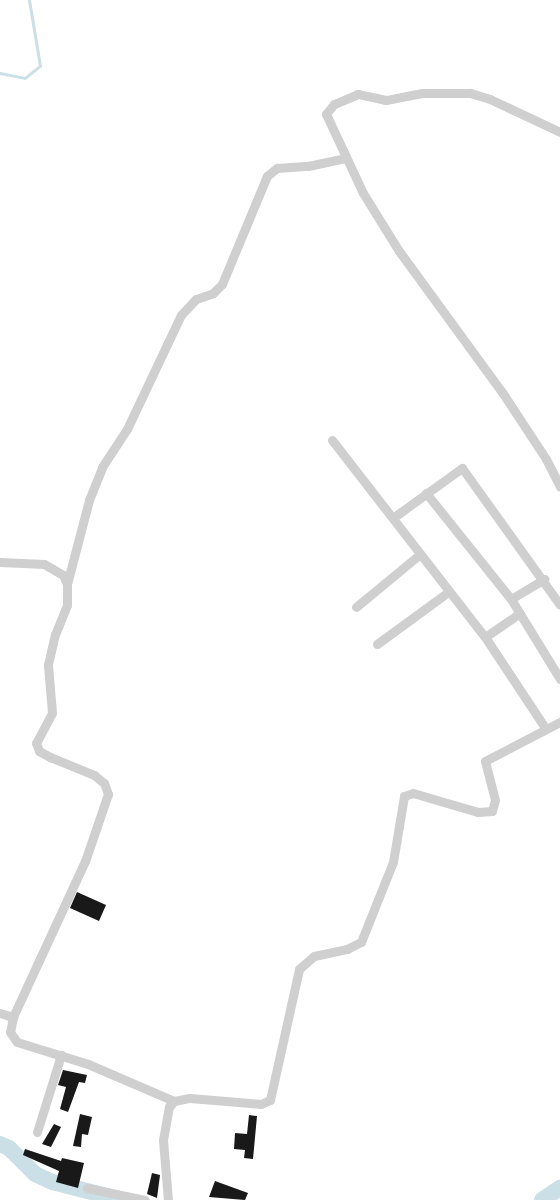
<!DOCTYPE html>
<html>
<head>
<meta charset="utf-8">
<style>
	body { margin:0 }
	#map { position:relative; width:560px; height:1200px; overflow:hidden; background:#fff; font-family:Ubuntu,sans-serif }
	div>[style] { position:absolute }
	.stream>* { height:2.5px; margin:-1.25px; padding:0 1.25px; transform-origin:1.25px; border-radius:1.25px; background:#cbdfe6 }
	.river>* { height:16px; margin:-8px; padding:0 8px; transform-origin:8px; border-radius:8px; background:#cbdfe6 }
	.building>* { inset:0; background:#191919 }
	.minor>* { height:9px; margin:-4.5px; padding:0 4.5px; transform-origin:4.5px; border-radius:4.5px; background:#cfcfcf }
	span { translate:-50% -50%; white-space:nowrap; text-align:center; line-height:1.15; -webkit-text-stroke:5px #fff; paint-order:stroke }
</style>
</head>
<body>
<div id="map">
	<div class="stream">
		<div style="left:0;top:73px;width:25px;rotate:11deg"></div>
		<div style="left:25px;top:78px;width:19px;rotate:-39deg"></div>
		<div style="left:40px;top:66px;width:67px;rotate:-99.5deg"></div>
	</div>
	<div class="river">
		<div style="left:0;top:1144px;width:10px;rotate:24deg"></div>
		<div style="left:9px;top:1148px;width:37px;rotate:45deg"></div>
		<div style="left:35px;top:1174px;width:19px;rotate:25deg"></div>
		<div style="left:52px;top:1182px;width:73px;rotate:14.2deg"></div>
		<div style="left:542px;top:1200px;width:22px;rotate:-34deg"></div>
	</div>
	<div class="building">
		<div style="clip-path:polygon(77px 892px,106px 905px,99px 921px,70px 908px)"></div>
		<div style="clip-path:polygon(63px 1070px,87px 1075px,85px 1083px,79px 1082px,68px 1112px,60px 1109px,66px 1087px,58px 1085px)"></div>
		<div style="clip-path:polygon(80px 1114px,92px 1117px,88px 1135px,82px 1134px,81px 1147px,73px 1146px)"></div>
		<div style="clip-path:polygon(249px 1115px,257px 1116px,253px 1159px,244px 1158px,245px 1150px,234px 1149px,235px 1133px,247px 1134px)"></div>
		<div style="clip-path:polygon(54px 1124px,61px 1127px,51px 1147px,42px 1144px)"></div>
		<div style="clip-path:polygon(25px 1149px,61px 1161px,62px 1158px,84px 1163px,78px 1188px,56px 1182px,59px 1171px,23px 1155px)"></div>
		<div style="clip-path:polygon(152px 1173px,160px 1175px,157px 1198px,147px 1194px)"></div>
		<div style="clip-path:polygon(215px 1181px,248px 1193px,245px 1200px,209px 1197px)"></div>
	</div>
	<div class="minor">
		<div style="left:560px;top:132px;width:77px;rotate:-154.8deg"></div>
		<div style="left:490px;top:99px;width:21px;rotate:-163deg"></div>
		<div style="left:470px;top:93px;width:48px;rotate:180deg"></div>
		<div style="left:422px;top:93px;width:37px;rotate:169deg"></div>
		<div style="left:386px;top:100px;width:29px;rotate:-168deg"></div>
		<div style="left:358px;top:94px;width:26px;rotate:157deg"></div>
		<div style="left:334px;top:104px;width:13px;rotate:129deg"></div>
		<div style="left:326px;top:114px;width:87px;rotate:64.9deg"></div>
		<div style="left:363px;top:193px;width:68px;rotate:58.2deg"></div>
		<div style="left:399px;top:251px;width:175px;rotate:53.9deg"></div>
		<div style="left:502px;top:392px;width:80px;rotate:56.7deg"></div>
		<div style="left:546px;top:459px;width:31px;rotate:63deg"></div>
		<div style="left:332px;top:440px;width:249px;rotate:52.2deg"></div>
		<div style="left:485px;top:637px;width:110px;rotate:56.5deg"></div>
		<div style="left:426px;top:493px;width:136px;rotate:51.3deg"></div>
		<div style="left:511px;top:599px;width:94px;rotate:58.5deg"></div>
		<div style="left:394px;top:517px;width:84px;rotate:-35.8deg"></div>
		<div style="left:462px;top:468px;width:168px;rotate:54.4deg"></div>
		<div style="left:0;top:562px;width:44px;rotate:2.6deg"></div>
		<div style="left:44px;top:564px;width:22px;rotate:30deg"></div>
		<div style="left:63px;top:575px;width:10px;rotate:66deg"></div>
		<div style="left:67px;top:584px;width:21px;rotate:90deg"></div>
		<div style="left:67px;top:605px;width:31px;rotate:112deg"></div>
		<div style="left:55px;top:634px;width:32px;rotate:103deg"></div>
		<div style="left:48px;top:665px;width:48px;rotate:85.2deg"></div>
		<div style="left:52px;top:713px;width:34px;rotate:118deg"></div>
		<div style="left:36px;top:743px;width:9px;rotate:69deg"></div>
		<div style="left:39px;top:751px;width:13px;rotate:29deg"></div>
		<div style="left:50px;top:757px;width:48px;rotate:22.2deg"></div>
		<div style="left:94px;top:775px;width:13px;rotate:39deg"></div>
		<div style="left:104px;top:783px;width:12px;rotate:70deg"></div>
		<div style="left:108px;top:794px;width:71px;rotate:108.9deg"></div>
		<div style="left:85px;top:861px;width:172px;rotate:114.8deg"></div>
		<div style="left:13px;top:1017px;width:15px;rotate:101deg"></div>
		<div style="left:10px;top:1032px;width:12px;rotate:55deg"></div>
		<div style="left:17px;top:1042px;width:74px;rotate:17.2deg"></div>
		<div style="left:88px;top:1064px;width:94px;rotate:23.3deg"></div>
		<div style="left:67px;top:584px;width:87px;rotate:-75.3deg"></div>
		<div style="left:89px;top:500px;width:35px;rotate:-68deg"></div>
		<div style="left:102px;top:467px;width:45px;rotate:-56.7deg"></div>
		<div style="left:127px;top:429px;width:126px;rotate:-64.7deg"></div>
		<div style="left:181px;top:315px;width:22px;rotate:-47deg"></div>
		<div style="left:196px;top:299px;width:18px;rotate:-19deg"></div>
		<div style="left:213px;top:293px;width:13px;rotate:-45deg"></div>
		<div style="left:222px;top:284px;width:117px;rotate:-67.4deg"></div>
		<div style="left:267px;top:176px;width:13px;rotate:-39deg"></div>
		<div style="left:277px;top:168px;width:31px;rotate:-4deg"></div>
		<div style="left:308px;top:166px;width:38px;rotate:-12deg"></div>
		<div style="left:511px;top:599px;width:39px;rotate:-31deg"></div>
		<div style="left:356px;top:607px;width:83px;rotate:-39.6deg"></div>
		<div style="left:485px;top:637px;width:42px;rotate:-34.4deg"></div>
		<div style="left:377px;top:644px;width:88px;rotate:-36.2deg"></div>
		<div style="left:0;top:1013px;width:14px;rotate:17deg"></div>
		<div style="left:37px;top:1132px;width:81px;rotate:-72.7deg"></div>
		<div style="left:87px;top:1188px;width:59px;rotate:11.7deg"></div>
		<div style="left:168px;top:1200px;width:60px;rotate:-94.8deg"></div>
		<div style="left:163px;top:1140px;width:34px;rotate:-80deg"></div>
		<div style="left:169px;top:1107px;width:8px;rotate:-50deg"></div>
		<div style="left:174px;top:1101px;width:16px;rotate:-11deg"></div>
		<div style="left:190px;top:1098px;width:71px;rotate:4.8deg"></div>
		<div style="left:261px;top:1104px;width:10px;rotate:-24deg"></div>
		<div style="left:270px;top:1100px;width:134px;rotate:-77.5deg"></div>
		<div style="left:299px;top:969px;width:20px;rotate:-41deg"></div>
		<div style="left:314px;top:956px;width:34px;rotate:-12deg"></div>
		<div style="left:347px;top:949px;width:16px;rotate:-27deg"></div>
		<div style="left:361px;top:942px;width:86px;rotate:-68.2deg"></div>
		<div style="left:393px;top:862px;width:67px;rotate:-80.5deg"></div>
		<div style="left:404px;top:796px;width:9px;rotate:-18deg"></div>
		<div style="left:413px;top:793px;width:68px;rotate:16.3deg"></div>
		<div style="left:478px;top:812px;width:14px;rotate:-4deg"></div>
		<div style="left:492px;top:811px;width:11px;rotate:-75deg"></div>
		<div style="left:495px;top:800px;width:40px;rotate:-104.4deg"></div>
		<div style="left:485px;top:761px;width:85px;rotate:-27.5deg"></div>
	</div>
</div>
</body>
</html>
